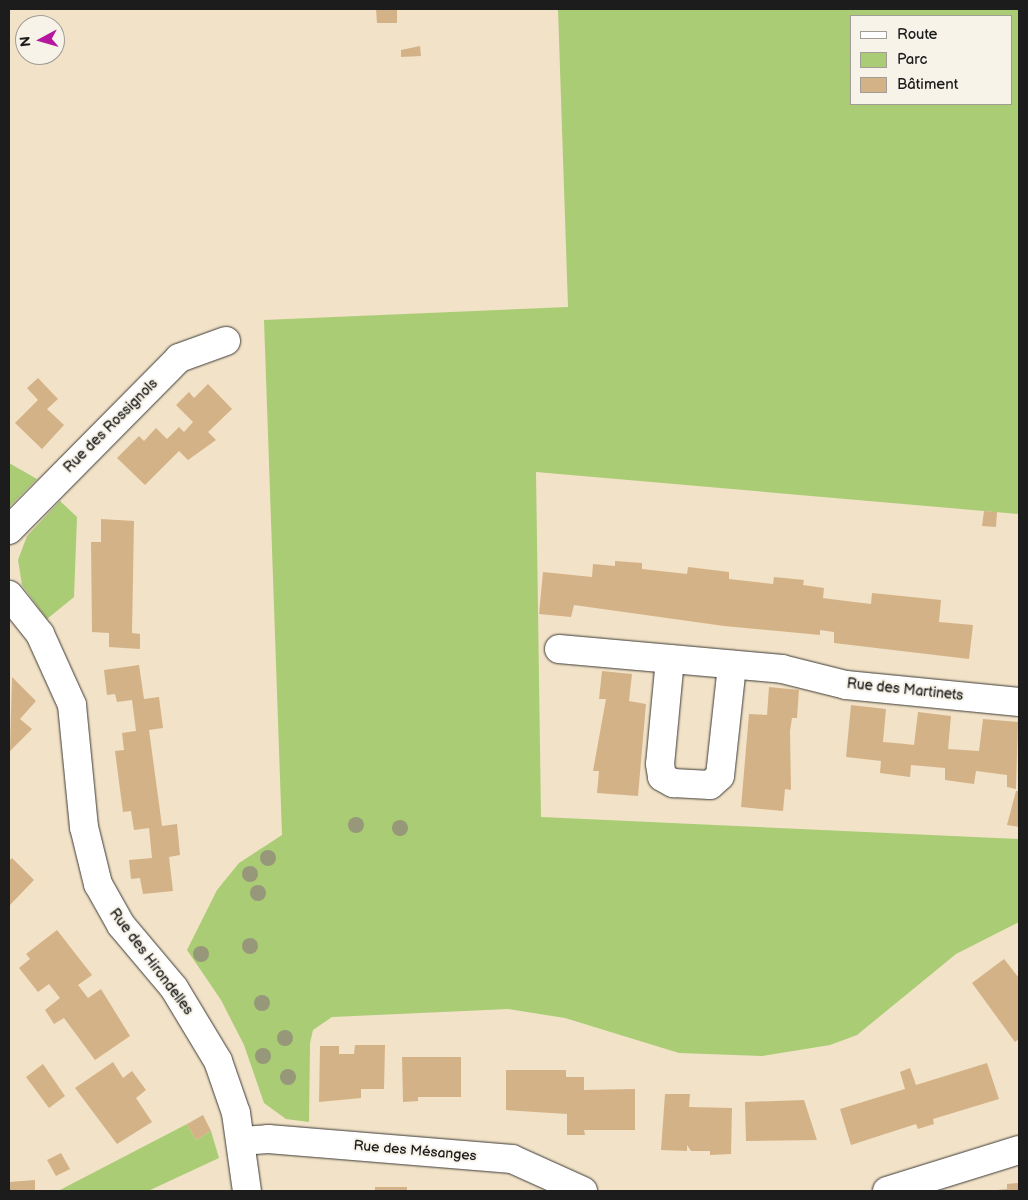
<!DOCTYPE html>
<html>
<head>
<meta charset="utf-8">
<style>
	body { margin:0 }
	#map { position:relative; width:1028px; height:1200px; overflow:hidden; background:#f2e2c7; font-family:"Balsamiq Sans",sans-serif }
	div>[style] { position:absolute }
	.green>* { inset:0; background:#a9cc75 }
	.building>* { inset:0; background:#d4b287 }
	.roads { filter:drop-shadow(0 0 1px #3c3a36) drop-shadow(0 0 1px #3c3a36) }
	.minor>* { height:28px; margin:-14px; padding:0 14px; transform-origin:14px; border-radius:14px; background:#fff }
	.trees>* { width:16px; height:16px; margin:-8px; border-radius:50%; background:#97977a }
	span { translate:-50% -50%; white-space:nowrap; text-align:center; line-height:1.15; -webkit-text-stroke:4px #f7f3e8; paint-order:stroke }
	.street-label { font-size:14px; color:#1c1c1c }
	.frame { position:absolute; inset:0; border:10px solid #1c1c1c; pointer-events:none }
	.legend { position:absolute; left:850px; top:15px; width:162px; height:90px; box-sizing:border-box; background:#f7f3e8; border:1px solid #9f9d96; margin:0; padding:6px 9px; list-style:none; font-size:15px; color:#1c1c1c }
	.legend li { display:flex; align-items:center; gap:10px; height:25px }
	.legend b { width:25px; border:1px solid #9f9d96 }
	.north { position:absolute; left:15px; top:15px; width:50px; height:50px; box-sizing:border-box; background:#f7f3e8; border:1px solid #9f9d96; border-radius:50%; rotate:264deg; font-size:14px; font-weight:700; line-height:20px; text-align:center; color:#1c1c1c }
	.north::after { content:''; display:block; margin:auto; width:18px; height:22px; background:#b5179e; clip-path:polygon(50% 0,100% 100%,50% 72%,0 100%) }
</style>
</head>
<body>
<div id="map">
	<div class="green">
		<div style="clip-path:polygon(evenodd,558px 9px,1019px 9px,1019px 514px,536px 472px,541px 817px,1019px 839px,1019px 922px,956px 954px,857px 1035px,830px 1045px,762px 1056px,679px 1053px,565px 1018px,508px 1009px,332px 1017px,313px 1030px,310px 1043px,309px 1122px,286px 1119px,264px 1103px,244px 1045px,221px 1000px,187px 950px,217px 890px,239px 863px,282px 835px,264px 320px,568px 307px,558px 9px,852px 16px,1012px 16px,1012px 104px,852px 104px,852px 16px)"></div>
		<div style="clip-path:polygon(9px 463px,37px 479px,9px 507px)"></div>
		<div style="clip-path:polygon(60px 501px,77px 517px,74px 597px,47px 619px,22px 585px,18px 560px,27px 536px)"></div>
		<div style="clip-path:polygon(187px 1124px,196px 1140px,211px 1131px,219px 1158px,148px 1191px,58px 1191px)"></div>
	</div>
	<div class="building">
		<div style="clip-path:polygon(376px 9px,397px 9px,397px 23px,377px 23px)"></div>
		<div style="clip-path:polygon(420px 46px,421px 56px,401px 57px,401px 50px)"></div>
		<div style="clip-path:polygon(38px 378px,58px 399px,47px 409px,64px 425px,42px 449px,15px 423px,38px 400px,27px 388px)"></div>
		<div style="clip-path:polygon(208px 384px,232px 409px,208px 432px,216px 440px,188px 460px,179px 451px,145px 485px,117px 458px,139px 436px,144px 441px,156px 428px,167px 439px,179px 427px,184px 432px,193px 422px,176px 405px,189px 392px,194px 398px)"></div>
		<div style="clip-path:polygon(984px 511px,997px 512px,996px 527px,982px 526px)"></div>
		<div style="clip-path:polygon(101px 519px,134px 521px,132px 633px,140px 634px,140px 649px,109px 647px,109px 633px,92px 632px,91px 542px,101px 542px)"></div>
		<div style="clip-path:polygon(615px 561px,642px 563px,642px 569px,687px 574px,688px 567px,721px 571px,729px 572px,729px 579px,773px 584px,774px 577px,804px 580px,803px 585px,824px 588px,823px 598px,838px 600px,871px 604px,872px 593px,941px 600px,939px 622px,973px 625px,969px 659px,834px 643px,834px 632px,820px 630px,820px 635px,724px 626px,574px 605px,571px 617px,539px 614px,543px 572px,592px 577px,593px 564px,615px 566px)"></div>
		<div style="clip-path:polygon(139px 665px,144px 699px,159px 697px,163px 728px,149px 730px,162px 826px,177px 824px,180px 855px,169px 857px,173px 891px,143px 894px,140px 878px,131px 879px,129px 860px,152px 858px,149px 828px,134px 830px,131px 811px,123px 812px,119px 782px,115px 751px,124px 750px,122px 733px,136px 731px,134px 715px,132px 700px,117px 702px,115px 694px,107px 695px,104px 670px)"></div>
		<div style="clip-path:polygon(602px 671px,632px 674px,629px 701px,646px 704px,638px 796px,597px 793px,599px 771px,593px 771px,606px 699px,599px 699px)"></div>
		<div style="clip-path:polygon(12px 677px,36px 701px,20px 719px,32px 729px,10px 751px)"></div>
		<div style="clip-path:polygon(769px 687px,799px 690px,797px 718px,792px 718px,790px 731px,791px 790px,785px 789px,783px 811px,741px 807px,749px 714px,767px 715px)"></div>
		<div style="clip-path:polygon(851px 705px,886px 709px,883px 742px,906px 744px,914px 745px,918px 712px,951px 716px,948px 749px,979px 751px,983px 719px,1018px 722px,1016px 789px,1007px 787px,1007px 775px,976px 771px,974px 784px,945px 780px,945px 768px,911px 765px,910px 777px,880px 773px,881px 761px,846px 757px)"></div>
		<div style="clip-path:polygon(1016px 791px,1019px 791px,1019px 827px,1007px 825px)"></div>
		<div style="clip-path:polygon(12px 858px,34px 880px,9px 906px,9px 861px)"></div>
		<div style="clip-path:polygon(57px 930px,92px 975px,78px 985px,88px 998px,101px 989px,130px 1036px,95px 1060px,64px 1018px,54px 1024px,45px 1010px,60px 998px,49px 984px,38px 992px,19px 968px,30px 959px,26px 954px)"></div>
		<div style="clip-path:polygon(1004px 959px,1019px 978px,1019px 1039px,1015px 1042px,972px 983px)"></div>
		<div style="clip-path:polygon(355px 1045px,385px 1045px,384px 1089px,361px 1089px,361px 1098px,319px 1102px,320px 1046px,339px 1046px,339px 1054px,354px 1054px)"></div>
		<div style="clip-path:polygon(402px 1057px,461px 1057px,461px 1097px,418px 1097px,418px 1101px,403px 1102px)"></div>
		<div style="clip-path:polygon(113px 1062px,123px 1078px,132px 1071px,146px 1090px,136px 1098px,152px 1122px,117px 1144px,75px 1088px)"></div>
		<div style="clip-path:polygon(987px 1063px,999px 1099px,933px 1119px,934px 1124px,918px 1129px,916px 1124px,851px 1145px,840px 1109px,905px 1089px,900px 1072px,910px 1068px,916px 1085px)"></div>
		<div style="clip-path:polygon(43px 1064px,65px 1096px,49px 1108px,26px 1077px)"></div>
		<div style="clip-path:polygon(506px 1070px,566px 1070px,566px 1077px,584px 1077px,584px 1090px,635px 1089px,635px 1130px,584px 1130px,585px 1135px,567px 1135px,567px 1114px,506px 1110px)"></div>
		<div style="clip-path:polygon(665px 1094px,690px 1094px,689px 1107px,732px 1108px,731px 1154px,710px 1155px,710px 1151px,691px 1151px,687px 1145px,687px 1151px,661px 1150px)"></div>
		<div style="clip-path:polygon(804px 1100px,817px 1140px,746px 1141px,745px 1102px)"></div>
		<div style="clip-path:polygon(203px 1115px,211px 1131px,196px 1140px,187px 1124px)"></div>
		<div style="clip-path:polygon(61px 1153px,70px 1169px,56px 1176px,47px 1160px)"></div>
		<div style="clip-path:polygon(35px 1180px,35px 1191px,9px 1191px,9px 1182px)"></div>
		<div style="clip-path:polygon(1019px 1183px,1019px 1191px,986px 1191px,1007px 1189px,1007px 1184px)"></div>
		<div style="clip-path:polygon(375px 1187px,407px 1187px,407px 1191px,375px 1191px)"></div>
	</div>
	<div class="roads">
		<div class="minor">
			<div style="left:9px;top:530px;width:242px;rotate:-45.3deg"></div>
			<div style="left:179px;top:358px;width:50px;rotate:-19.9deg"></div>
			<div style="left:9px;top:595px;width:50px;rotate:51.5deg"></div>
			<div style="left:40px;top:634px;width:78px;rotate:65.7deg"></div>
			<div style="left:72px;top:705px;width:123px;rotate:84.4deg"></div>
			<div style="left:84px;top:827px;width:59px;rotate:76.2deg"></div>
			<div style="left:98px;top:884px;width:47px;rotate:60.7deg"></div>
			<div style="left:121px;top:925px;width:82px;rotate:49.9deg"></div>
			<div style="left:174px;top:988px;width:85px;rotate:58.9deg"></div>
			<div style="left:218px;top:1061px;width:55px;rotate:70.9deg"></div>
			<div style="left:236px;top:1113px;width:79px;rotate:82deg"></div>
			<div style="left:559px;top:649px;width:224px;rotate:5.1deg"></div>
			<div style="left:782px;top:669px;width:66px;rotate:14deg"></div>
			<div style="left:846px;top:685px;width:174px;rotate:5.6deg"></div>
			<div style="left:670px;top:659px;width:105px;rotate:95.4deg"></div>
			<div style="left:660px;top:764px;width:13px;rotate:81deg"></div>
			<div style="left:662px;top:777px;width:13px;rotate:29deg"></div>
			<div style="left:673px;top:783px;width:37px;rotate:3deg"></div>
			<div style="left:710px;top:785px;width:13px;rotate:-42deg"></div>
			<div style="left:720px;top:776px;width:112px;rotate:-83.8deg"></div>
			<div style="left:241px;top:1141px;width:27px;rotate:-4deg"></div>
			<div style="left:268px;top:1139px;width:245px;rotate:4.7deg"></div>
			<div style="left:512px;top:1159px;width:78px;rotate:24.3deg"></div>
			<div style="left:887px;top:1191px;width:138px;rotate:-17.3deg"></div>
		</div>
	</div>
	<div class="trees">
		<div style="left:356px;top:825px"></div>
		<div style="left:400px;top:828px"></div>
		<div style="left:268px;top:858px"></div>
		<div style="left:250px;top:874px"></div>
		<div style="left:258px;top:893px"></div>
		<div style="left:250px;top:946px"></div>
		<div style="left:201px;top:954px"></div>
		<div style="left:262px;top:1003px"></div>
		<div style="left:285px;top:1038px"></div>
		<div style="left:263px;top:1056px"></div>
		<div style="left:288px;top:1077px"></div>
	</div>
	<div class="street-label">
		<span style="left:111px;top:426px;rotate:-45deg">Rue des Rossignols</span>
		<span style="left:905px;top:690px;rotate:6deg">Rue des Martinets</span>
		<span style="left:151px;top:962px;rotate:53deg">Rue des Hirondelles</span>
		<span style="left:415px;top:1151px;rotate:5deg">Rue des Mésanges</span>
	</div>
	<div class="frame"></div>
	<ul class="legend">
	<li><b style="height:6px;background:#fff"></b>Route</li>
	<li><b style="height:14px;background:#a9cc75"></b>Parc</li>
	<li><b style="height:14px;background:#d4b287"></b>Bâtiment</li>
	</ul>
	<div class="north">N</div>
</div>
</body>
</html>
